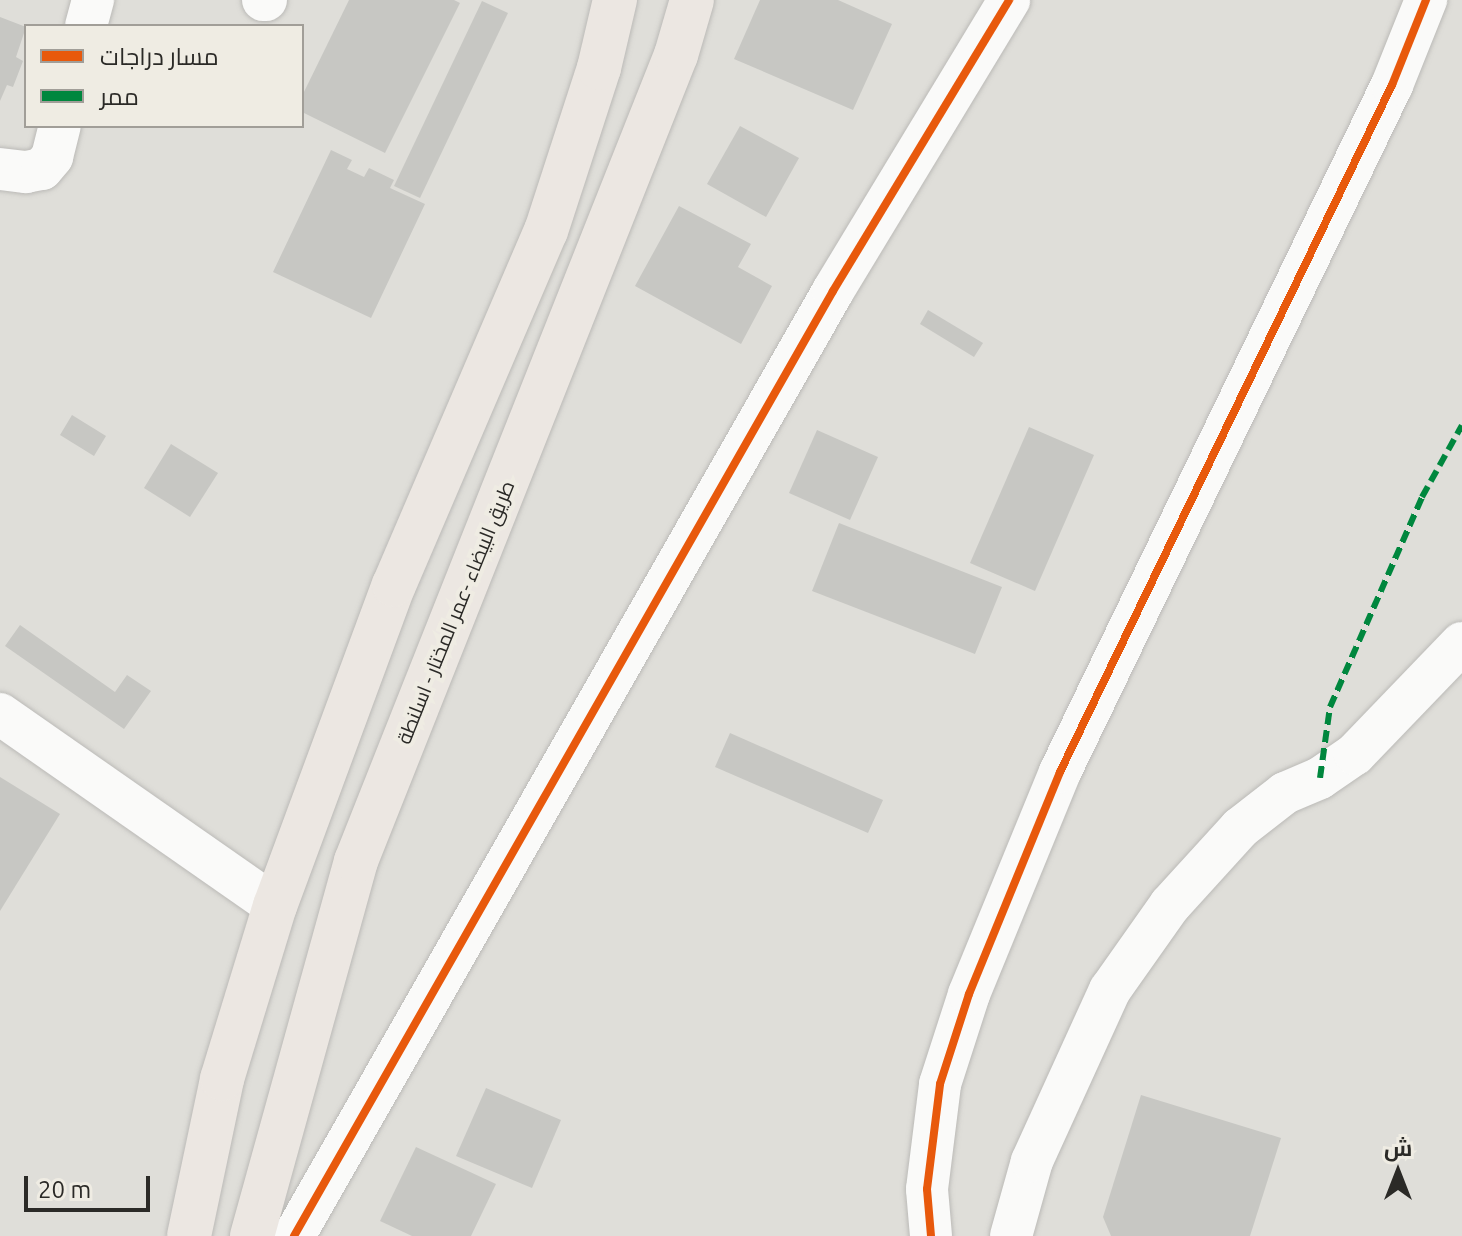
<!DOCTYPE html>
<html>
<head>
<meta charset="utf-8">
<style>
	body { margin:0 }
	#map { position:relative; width:1462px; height:1236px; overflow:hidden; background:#dfded9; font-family:Ubuntu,Cairo,sans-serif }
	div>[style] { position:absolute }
	.building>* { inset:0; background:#c7c7c3 }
	.roads { filter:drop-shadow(0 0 2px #bbbab7) drop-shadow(0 0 2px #bbbab7) }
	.minor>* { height:42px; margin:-21px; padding:0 21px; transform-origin:21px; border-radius:21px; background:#fafaf9 }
	.major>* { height:44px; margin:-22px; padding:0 22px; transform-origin:22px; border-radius:22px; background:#ece7e2 }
	.quiet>* { height:6px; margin-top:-3px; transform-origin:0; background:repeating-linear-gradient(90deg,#00873e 0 12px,transparent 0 18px) }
	.cycleway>* { height:8px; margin:-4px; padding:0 4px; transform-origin:4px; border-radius:4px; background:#e8590c }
	span { translate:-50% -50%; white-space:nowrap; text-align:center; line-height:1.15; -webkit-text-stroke:8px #efece3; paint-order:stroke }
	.street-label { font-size:20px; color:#2b2a27 }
	.legend { position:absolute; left:24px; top:24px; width:280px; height:104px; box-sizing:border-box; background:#efece3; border:2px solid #a19e98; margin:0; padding:10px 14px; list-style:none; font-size:24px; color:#2b2a27 }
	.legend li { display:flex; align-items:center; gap:16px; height:40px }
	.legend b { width:40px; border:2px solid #a19e98 }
	.north { position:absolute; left:1358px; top:1132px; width:80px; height:80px; -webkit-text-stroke:6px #efece3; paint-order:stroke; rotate:0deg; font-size:22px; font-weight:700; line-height:32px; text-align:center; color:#2b2a27 }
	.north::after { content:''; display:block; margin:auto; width:28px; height:36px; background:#2b2a27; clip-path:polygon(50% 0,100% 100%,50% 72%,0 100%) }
	.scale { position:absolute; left:24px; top:1176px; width:126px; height:36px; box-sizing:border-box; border:4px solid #2b2a27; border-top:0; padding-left:10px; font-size:24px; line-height:28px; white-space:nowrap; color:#2b2a27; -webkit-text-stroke:6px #efece3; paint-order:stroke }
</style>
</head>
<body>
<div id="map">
	<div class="building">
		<div style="clip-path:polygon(349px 0,454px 0,460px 3px,385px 153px,302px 112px,302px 96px)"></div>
		<div style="clip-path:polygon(760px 0,838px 0,892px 24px,853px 110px,734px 59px)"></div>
		<div style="clip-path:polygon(482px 1px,508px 13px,420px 198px,394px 186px)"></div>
		<div style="clip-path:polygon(0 17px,26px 27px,16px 57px,23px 61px,13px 87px,7px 85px,0 101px)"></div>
		<div style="clip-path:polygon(740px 126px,799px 158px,766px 217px,707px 184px)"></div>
		<div style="clip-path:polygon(331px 150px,352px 160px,347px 169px,364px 177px,369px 168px,394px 180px,390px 188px,425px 204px,371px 318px,273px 272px)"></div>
		<div style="clip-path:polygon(679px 206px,751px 244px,738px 267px,772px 286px,741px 344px,635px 286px)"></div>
		<div style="clip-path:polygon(928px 310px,983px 343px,974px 357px,920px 324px)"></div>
		<div style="clip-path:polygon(72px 415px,106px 436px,94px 456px,60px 435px)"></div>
		<div style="clip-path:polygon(1029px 427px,1094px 455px,1035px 591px,970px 563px)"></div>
		<div style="clip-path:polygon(817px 430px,878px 457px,850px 520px,789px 493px)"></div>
		<div style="clip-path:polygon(171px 444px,218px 473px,190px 517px,144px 488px)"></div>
		<div style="clip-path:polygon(839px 523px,1002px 587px,975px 654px,812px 591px)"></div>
		<div style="clip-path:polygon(20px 625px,115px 692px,127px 675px,151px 691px,124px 729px,5px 646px)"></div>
		<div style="clip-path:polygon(730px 733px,883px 800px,868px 833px,715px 767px)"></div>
		<div style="clip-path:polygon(0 777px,60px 814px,0 911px)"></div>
		<div style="clip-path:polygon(486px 1088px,561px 1120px,532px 1188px,456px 1156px)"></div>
		<div style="clip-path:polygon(1141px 1095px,1281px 1138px,1250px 1236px,1111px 1236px,1103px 1217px)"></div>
		<div style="clip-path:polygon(416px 1147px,496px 1184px,471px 1236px,412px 1236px,380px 1221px)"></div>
	</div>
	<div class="roads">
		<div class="minor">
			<div style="left:263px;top:0;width:3px"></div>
			<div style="left:86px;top:26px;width:27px;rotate:-75deg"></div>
			<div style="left:0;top:169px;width:26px;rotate:7deg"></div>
			<div style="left:26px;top:172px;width:16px;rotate:-11deg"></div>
			<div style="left:42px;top:169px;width:16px;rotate:-50deg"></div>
			<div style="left:52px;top:157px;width:32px;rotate:-76deg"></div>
			<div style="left:0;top:714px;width:335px;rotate:34.9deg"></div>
			<div style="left:294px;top:1236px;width:1088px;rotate:-60.3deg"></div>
			<div style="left:833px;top:291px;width:340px;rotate:-58.8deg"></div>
			<div style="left:931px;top:1236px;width:47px;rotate:-94.9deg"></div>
			<div style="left:927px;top:1189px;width:106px;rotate:-82.9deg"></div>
			<div style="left:940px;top:1084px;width:95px;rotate:-72.1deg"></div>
			<div style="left:969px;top:994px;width:240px;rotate:-67.7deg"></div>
			<div style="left:1060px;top:772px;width:763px;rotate:-64.21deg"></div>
			<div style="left:1392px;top:85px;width:92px;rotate:-68.2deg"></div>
			<div style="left:1011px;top:1236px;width:78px;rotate:-74.4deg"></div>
			<div style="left:1032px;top:1161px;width:188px;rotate:-65.5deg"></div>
			<div style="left:1110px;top:990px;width:104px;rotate:-54.8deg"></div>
			<div style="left:1170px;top:905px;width:104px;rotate:-47.7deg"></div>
			<div style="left:1240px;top:828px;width:57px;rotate:-37.9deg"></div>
			<div style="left:1285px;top:793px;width:38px;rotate:-23deg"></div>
			<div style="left:1320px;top:778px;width:42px;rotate:-34.4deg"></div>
			<div style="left:1355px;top:754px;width:154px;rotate:-46.1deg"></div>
		</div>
		<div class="major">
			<div style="left:189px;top:1236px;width:160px;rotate:-78.1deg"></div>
			<div style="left:222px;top:1079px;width:181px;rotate:-73deg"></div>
			<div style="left:275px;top:906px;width:342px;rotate:-69.7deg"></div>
			<div style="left:394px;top:585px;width:385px;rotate:-66.8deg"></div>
			<div style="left:546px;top:231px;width:171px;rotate:-72deg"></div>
			<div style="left:599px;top:68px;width:70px;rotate:-76.8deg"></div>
			<div style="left:252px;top:1236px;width:389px;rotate:-74.5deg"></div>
			<div style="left:356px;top:861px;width:867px;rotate:-68.35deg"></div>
			<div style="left:676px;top:55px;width:57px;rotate:-73.8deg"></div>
		</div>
	</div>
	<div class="quiet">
		<div style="left:1320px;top:778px;width:72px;rotate:-82deg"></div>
		<div style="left:1330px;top:707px;width:229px;rotate:-66.3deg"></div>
		<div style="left:1422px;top:497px;width:82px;rotate:-60.9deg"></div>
	</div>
	<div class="cycleway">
		<div style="left:294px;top:1236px;width:1088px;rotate:-60.3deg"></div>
		<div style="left:833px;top:291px;width:340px;rotate:-58.8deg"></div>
		<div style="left:931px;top:1236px;width:47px;rotate:-94.9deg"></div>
		<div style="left:927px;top:1189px;width:106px;rotate:-82.9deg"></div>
		<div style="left:940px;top:1084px;width:95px;rotate:-72.1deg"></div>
		<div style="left:969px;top:994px;width:240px;rotate:-67.7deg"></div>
		<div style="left:1060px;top:772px;width:763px;rotate:-64.21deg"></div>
		<div style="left:1392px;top:85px;width:92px;rotate:-68.2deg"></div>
	</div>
	<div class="street-label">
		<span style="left:455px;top:612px;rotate:-68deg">طريق البيضاء -عمر المختار - اسلنطة</span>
	</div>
	<ul class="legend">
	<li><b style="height:10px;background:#e8590c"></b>مسار دراجات</li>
	<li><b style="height:10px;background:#00873e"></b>ممر</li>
	</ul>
	<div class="north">ش</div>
	<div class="scale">20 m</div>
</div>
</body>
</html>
